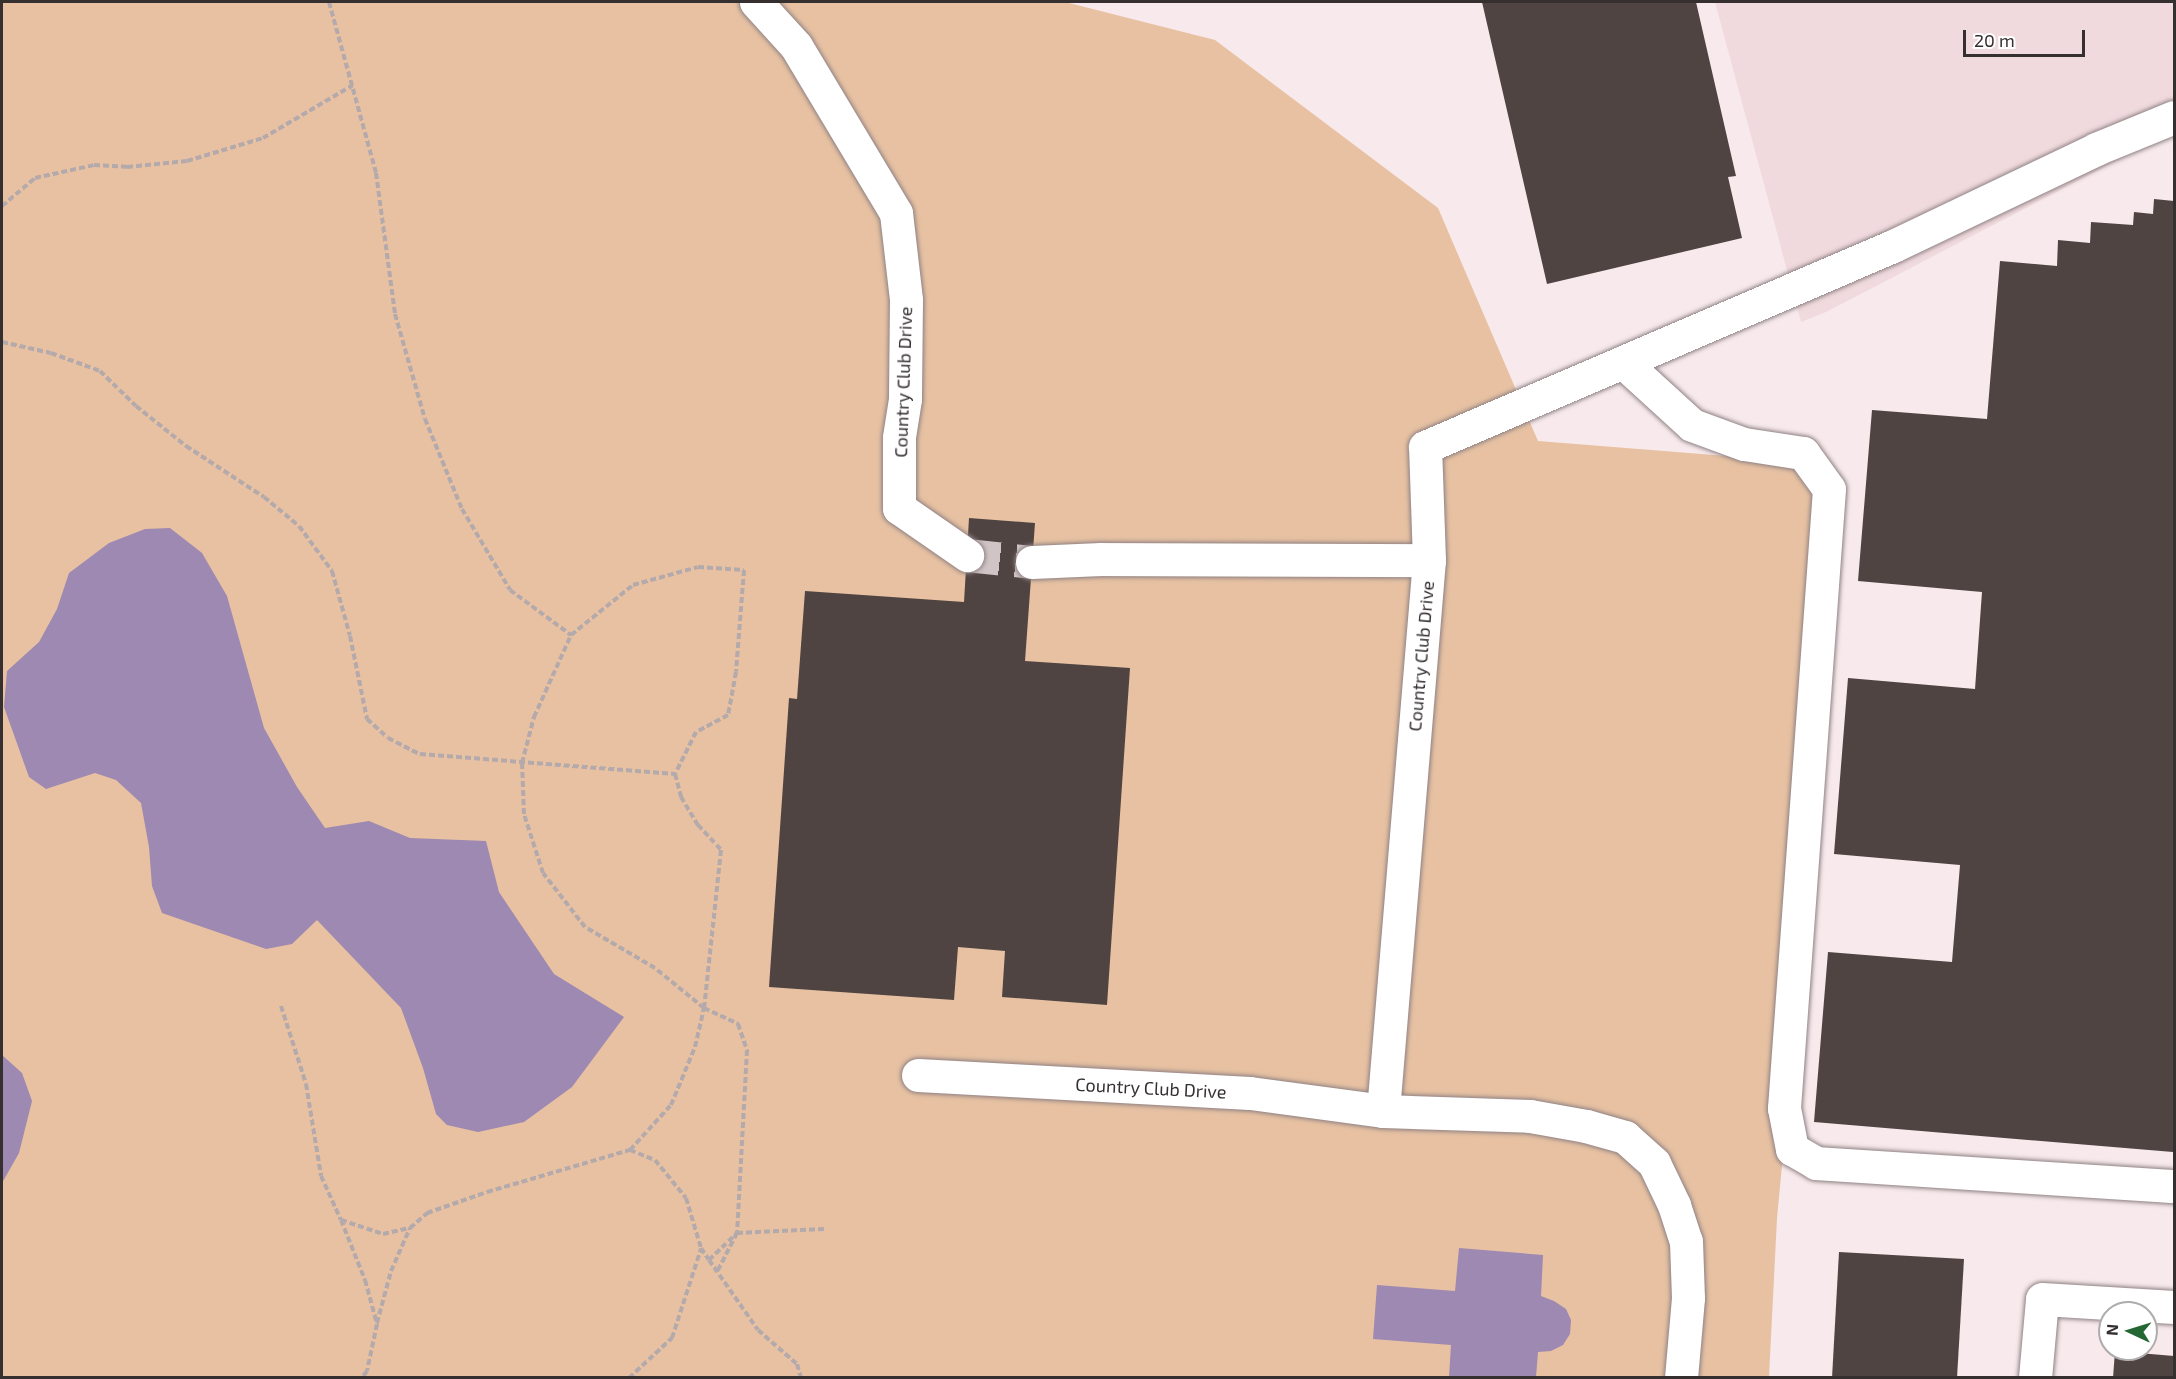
<!DOCTYPE html>
<html>
<head>
<meta charset="utf-8">
<style>
	body { margin:0 }
	#map { position:relative; width:2176px; height:1379px; overflow:hidden; background:#f7e9ec; font-family:"Exo 2",sans-serif }
	div>[style] { position:absolute }
	.built>* { inset:0; background:#f0dade }
	.green>* { inset:0; background:#e7c1a2 }
	.water>* { inset:0; background:#9d89b1 }
	.building>* { inset:0; background:#4f4442 }
	.minor-tunnel>* { height:33px; margin-top:-16.5px; transform-origin:0; background:repeating-linear-gradient(90deg,#d0c4c6 0 33px,transparent 0 49px) }
	.path>* { height:4px; margin-top:-2px; transform-origin:0; background:repeating-linear-gradient(90deg,#b4a9ab 0 6px,transparent 0 9px) }
	.roads { filter:drop-shadow(0 0 2px #8f8284) drop-shadow(0 0 2px #8f8284) }
	.minor>* { height:33px; margin:-16.5px; padding:0 16.5px; transform-origin:16.5px; border-radius:16.5px; background:#fff }
	span { translate:-50% -50%; white-space:nowrap; text-align:center; line-height:1.15; -webkit-text-stroke:6px #fff; paint-order:stroke }
	.street-label { font-size:18px; color:#352f30 }
	.frame { position:absolute; inset:0; border:3px solid #352f30; pointer-events:none }
	.north { position:absolute; left:2098px; top:1301px; width:60px; height:60px; box-sizing:border-box; background:#fff; border:2px solid #aeacac; border-radius:50%; rotate:274deg; font-size:16px; font-weight:700; line-height:24px; text-align:center; color:#352f30 }
	.north::after { content:''; display:block; margin:auto; width:21px; height:27px; background:#246732; clip-path:polygon(50% 0,100% 100%,50% 72%,0 100%) }
	.scale { position:absolute; left:1963px; top:30px; width:122px; height:27px; box-sizing:border-box; border:3px solid #352f30; border-top:0; padding-left:8px; font-size:18px; line-height:21px; white-space:nowrap; color:#352f30; -webkit-text-stroke:4px #fff; paint-order:stroke }
</style>
</head>
<body>
<div id="map">
	<div class="built">
		<div style="clip-path:polygon(1715px 2px,2174px 2px,2174px 131px,1826px 312px,1801px 322px)"></div>
	</div>
	<div class="green">
		<div style="clip-path:polygon(2px 2px,1065px 2px,1215px 40px,1438px 208px,1538px 441px,1813px 463px,1806px 911px,1777px 1218px,1769px 1377px,2px 1378px)"></div>
	</div>
	<div class="water">
		<div style="clip-path:polygon(170px 528px,202px 553px,227px 596px,264px 728px,297px 787px,325px 828px,369px 821px,410px 838px,486px 841px,499px 892px,554px 974px,624px 1017px,572px 1087px,524px 1122px,478px 1132px,447px 1125px,436px 1114px,423px 1068px,401px 1008px,317px 920px,292px 944px,266px 949px,162px 913px,152px 886px,149px 847px,141px 803px,116px 780px,95px 773px,46px 789px,29px 777px,4px 707px,7px 671px,39px 642px,57px 609px,69px 573px,109px 543px,145px 529px)"></div>
		<div style="clip-path:polygon(2px 1055px,22px 1073px,32px 1101px,19px 1153px,2px 1183px)"></div>
		<div style="clip-path:polygon(1459px 1248px,1543px 1255px,1541px 1296px,1554px 1301px,1566px 1309px,1571px 1320px,1570px 1334px,1563px 1345px,1551px 1351px,1538px 1352px,1536px 1377px,1449px 1377px,1451px 1345px,1373px 1339px,1377px 1285px,1455px 1291px)"></div>
	</div>
	<div class="building">
		<div style="clip-path:polygon(1482px 2px,1696px 2px,1736px 176px,1728px 177px,1742px 238px,1547px 284px)"></div>
		<div style="clip-path:polygon(2154px 199px,2174px 201px,2173px 1152px,1814px 1122px,1828px 952px,1952px 962px,1960px 865px,1834px 854px,1848px 678px,1975px 689px,1982px 592px,1858px 581px,1872px 410px,1987px 419px,2000px 261px,2057px 266px,2058px 240px,2090px 243px,2091px 222px,2133px 225px,2134px 212px,2153px 214px)"></div>
		<div style="clip-path:polygon(969px 518px,1035px 523px,1025px 661px,1130px 668px,1107px 1005px,1002px 997px,1005px 951px,958px 947px,954px 1000px,769px 987px,789px 698px,797px 699px,805px 591px,964px 602px)"></div>
		<div style="clip-path:polygon(1839px 1252px,1964px 1259px,1957px 1378px,1832px 1378px)"></div>
		<div style="clip-path:polygon(2115px 1351px,2174px 1356px,2174px 1378px,2113px 1378px)"></div>
	</div>
	<div class="minor-tunnel">
		<div style="left:967px;top:555px;width:65px;rotate:6.1deg"></div>
	</div>
	<div class="path">
		<div style="left:329px;top:2px;width:177px;rotate:74.6deg"></div>
		<div style="left:376px;top:173px;width:142px;rotate:82.3deg"></div>
		<div style="left:395px;top:314px;width:109px;rotate:74.1deg"></div>
		<div style="left:425px;top:419px;width:97px;rotate:67.7deg"></div>
		<div style="left:462px;top:509px;width:94px;rotate:59.3deg"></div>
		<div style="left:510px;top:590px;width:76px;rotate:36.4deg"></div>
		<div style="left:2px;top:206px;width:43px;rotate:-40.3deg"></div>
		<div style="left:35px;top:178px;width:60px;rotate:-12.4deg"></div>
		<div style="left:94px;top:165px;width:33px;rotate:3deg"></div>
		<div style="left:127px;top:167px;width:60px;rotate:-5.7deg"></div>
		<div style="left:187px;top:161px;width:79px;rotate:-16.8deg"></div>
		<div style="left:263px;top:138px;width:104px;rotate:-30.5deg"></div>
		<div style="left:2px;top:342px;width:50px;rotate:12.7deg"></div>
		<div style="left:51px;top:353px;width:52px;rotate:20.2deg"></div>
		<div style="left:100px;top:371px;width:50px;rotate:44.2deg"></div>
		<div style="left:136px;top:406px;width:64px;rotate:38.7deg"></div>
		<div style="left:186px;top:446px;width:93px;rotate:33.2deg"></div>
		<div style="left:264px;top:497px;width:45px;rotate:39.6deg"></div>
		<div style="left:299px;top:526px;width:56px;rotate:53.7deg"></div>
		<div style="left:332px;top:571px;width:67px;rotate:74.5deg"></div>
		<div style="left:350px;top:636px;width:85px;rotate:78.4deg"></div>
		<div style="left:367px;top:719px;width:28px;rotate:42deg"></div>
		<div style="left:388px;top:738px;width:36px;rotate:27deg"></div>
		<div style="left:420px;top:754px;width:256px;rotate:4.5deg"></div>
		<div style="left:281px;top:1006px;width:82px;rotate:72.2deg"></div>
		<div style="left:306px;top:1084px;width:93px;rotate:80.7deg"></div>
		<div style="left:321px;top:1176px;width:48px;rotate:65.6deg"></div>
		<div style="left:341px;top:1220px;width:44px;rotate:18.4deg"></div>
		<div style="left:383px;top:1234px;width:28px;rotate:-13deg"></div>
		<div style="left:410px;top:1228px;width:23px;rotate:-41deg"></div>
		<div style="left:427px;top:1213px;width:64px;rotate:-19.3deg"></div>
		<div style="left:487px;top:1192px;width:149px;rotate:-16.4deg"></div>
		<div style="left:630px;top:1150px;width:27px;rotate:22deg"></div>
		<div style="left:655px;top:1160px;width:49px;rotate:50.8deg"></div>
		<div style="left:686px;top:1198px;width:52px;rotate:73.3deg"></div>
		<div style="left:701px;top:1248px;width:14px;rotate:56deg"></div>
		<div style="left:709px;top:1260px;width:85px;rotate:55deg"></div>
		<div style="left:758px;top:1330px;width:52px;rotate:41.1deg"></div>
		<div style="left:797px;top:1364px;width:15px;rotate:74deg"></div>
		<div style="left:630px;top:1150px;width:61px;rotate:-47.7deg"></div>
		<div style="left:671px;top:1105px;width:63px;rotate:-67.5deg"></div>
		<div style="left:695px;top:1047px;width:40px;rotate:-77deg"></div>
		<div style="left:704px;top:1008px;width:63px;rotate:-140.8deg"></div>
		<div style="left:655px;top:968px;width:81px;rotate:-149.6deg"></div>
		<div style="left:585px;top:927px;width:68px;rotate:-127.9deg"></div>
		<div style="left:543px;top:873px;width:62px;rotate:-107.9deg"></div>
		<div style="left:524px;top:814px;width:51px;rotate:-92.2deg"></div>
		<div style="left:522px;top:763px;width:48px;rotate:-75.4deg"></div>
		<div style="left:534px;top:717px;width:90px;rotate:-65.7deg"></div>
		<div style="left:571px;top:635px;width:80px;rotate:-38.9deg"></div>
		<div style="left:633px;top:585px;width:67px;rotate:-15.5deg"></div>
		<div style="left:698px;top:567px;width:46px;rotate:3.7deg"></div>
		<div style="left:744px;top:570px;width:102px;rotate:94.5deg"></div>
		<div style="left:736px;top:672px;width:44px;rotate:100.5deg"></div>
		<div style="left:728px;top:715px;width:36px;rotate:152deg"></div>
		<div style="left:696px;top:732px;width:47px;rotate:116.6deg"></div>
		<div style="left:675px;top:774px;width:24px;rotate:75deg"></div>
		<div style="left:681px;top:797px;width:33px;rotate:59deg"></div>
		<div style="left:698px;top:825px;width:34px;rotate:47deg"></div>
		<div style="left:721px;top:850px;width:159px;rotate:96.1deg"></div>
		<div style="left:704px;top:1008px;width:38px;rotate:25deg"></div>
		<div style="left:738px;top:1024px;width:28px;rotate:71deg"></div>
		<div style="left:747px;top:1050px;width:183px;rotate:93.1deg"></div>
		<div style="left:737px;top:1233px;width:44px;rotate:117.1deg"></div>
		<div style="left:341px;top:1220px;width:65px;rotate:68.2deg"></div>
		<div style="left:365px;top:1280px;width:46px;rotate:74.7deg"></div>
		<div style="left:377px;top:1324px;width:48px;rotate:102deg"></div>
		<div style="left:367px;top:1371px;width:9px;rotate:126deg"></div>
		<div style="left:709px;top:1260px;width:39px;rotate:-44deg"></div>
		<div style="left:737px;top:1233px;width:87px;rotate:-2.6deg"></div>
		<div style="left:377px;top:1323px;width:54px;rotate:-74.9deg"></div>
		<div style="left:391px;top:1271px;width:47px;rotate:-66.2deg"></div>
		<div style="left:629px;top:1378px;width:59px;rotate:-42.9deg"></div>
		<div style="left:672px;top:1338px;width:94px;rotate:-72deg"></div>
	</div>
	<div class="roads">
		<div class="minor">
			<div style="left:756px;top:2px;width:59px;rotate:47.7deg"></div>
			<div style="left:796px;top:46px;width:195px;rotate:59.1deg"></div>
			<div style="left:896px;top:213px;width:88px;rotate:83.4deg"></div>
			<div style="left:906px;top:300px;width:99px;rotate:90.6deg"></div>
			<div style="left:905px;top:399px;width:39px;rotate:99deg"></div>
			<div style="left:899px;top:438px;width:70px;rotate:90deg"></div>
			<div style="left:899px;top:508px;width:83px;rotate:34.7deg"></div>
			<div style="left:1623px;top:362px;width:93px;rotate:42.4deg"></div>
			<div style="left:1692px;top:425px;width:55px;rotate:20.1deg"></div>
			<div style="left:1744px;top:444px;width:60px;rotate:8.7deg"></div>
			<div style="left:1803px;top:453px;width:44px;rotate:54.2deg"></div>
			<div style="left:1829px;top:489px;width:621px;rotate:94.16deg"></div>
			<div style="left:1784px;top:1108px;width:42px;rotate:79deg"></div>
			<div style="left:1792px;top:1149px;width:28px;rotate:30deg"></div>
			<div style="left:1816px;top:1163px;width:359px;rotate:3.7deg"></div>
			<div style="left:1032px;top:562px;width:69px;rotate:-2.5deg"></div>
			<div style="left:1101px;top:559px;width:328px;rotate:0.2deg"></div>
			<div style="left:918px;top:1075px;width:332px;rotate:3.1deg"></div>
			<div style="left:1250px;top:1093px;width:134px;rotate:7.7deg"></div>
			<div style="left:1383px;top:1111px;width:147px;rotate:1.9deg"></div>
			<div style="left:1530px;top:1116px;width:57px;rotate:10.1deg"></div>
			<div style="left:1586px;top:1126px;width:41px;rotate:15.8deg"></div>
			<div style="left:1625px;top:1137px;width:39px;rotate:42deg"></div>
			<div style="left:1654px;top:1163px;width:47px;rotate:64.5deg"></div>
			<div style="left:1674px;top:1205px;width:38px;rotate:72deg"></div>
			<div style="left:1686px;top:1241px;width:57px;rotate:88deg"></div>
			<div style="left:1688px;top:1298px;width:80px;rotate:95deg"></div>
			<div style="left:1383px;top:1111px;width:553px;rotate:-85.23deg"></div>
			<div style="left:1429px;top:560px;width:113px;rotate:-92deg"></div>
			<div style="left:1425px;top:447px;width:509px;rotate:-23.24deg"></div>
			<div style="left:1893px;top:246px;width:225px;rotate:-25.5deg"></div>
			<div style="left:2096px;top:149px;width:84px;rotate:-22.3deg"></div>
			<div style="left:2035px;top:1378px;width:79px;rotate:-84.9deg"></div>
			<div style="left:2042px;top:1299px;width:132px;rotate:3.5deg"></div>
		</div>
	</div>
	<div class="street-label">
		<span style="left:903px;top:382px;rotate:-88deg">Country Club Drive</span>
		<span style="left:1421px;top:656px;rotate:-85deg">Country Club Drive</span>
		<span style="left:1151px;top:1088px;rotate:3deg">Country Club Drive</span>
	</div>
	<div class="frame"></div>
	<div class="north">N</div>
	<div class="scale">20 m</div>
</div>
</body>
</html>
